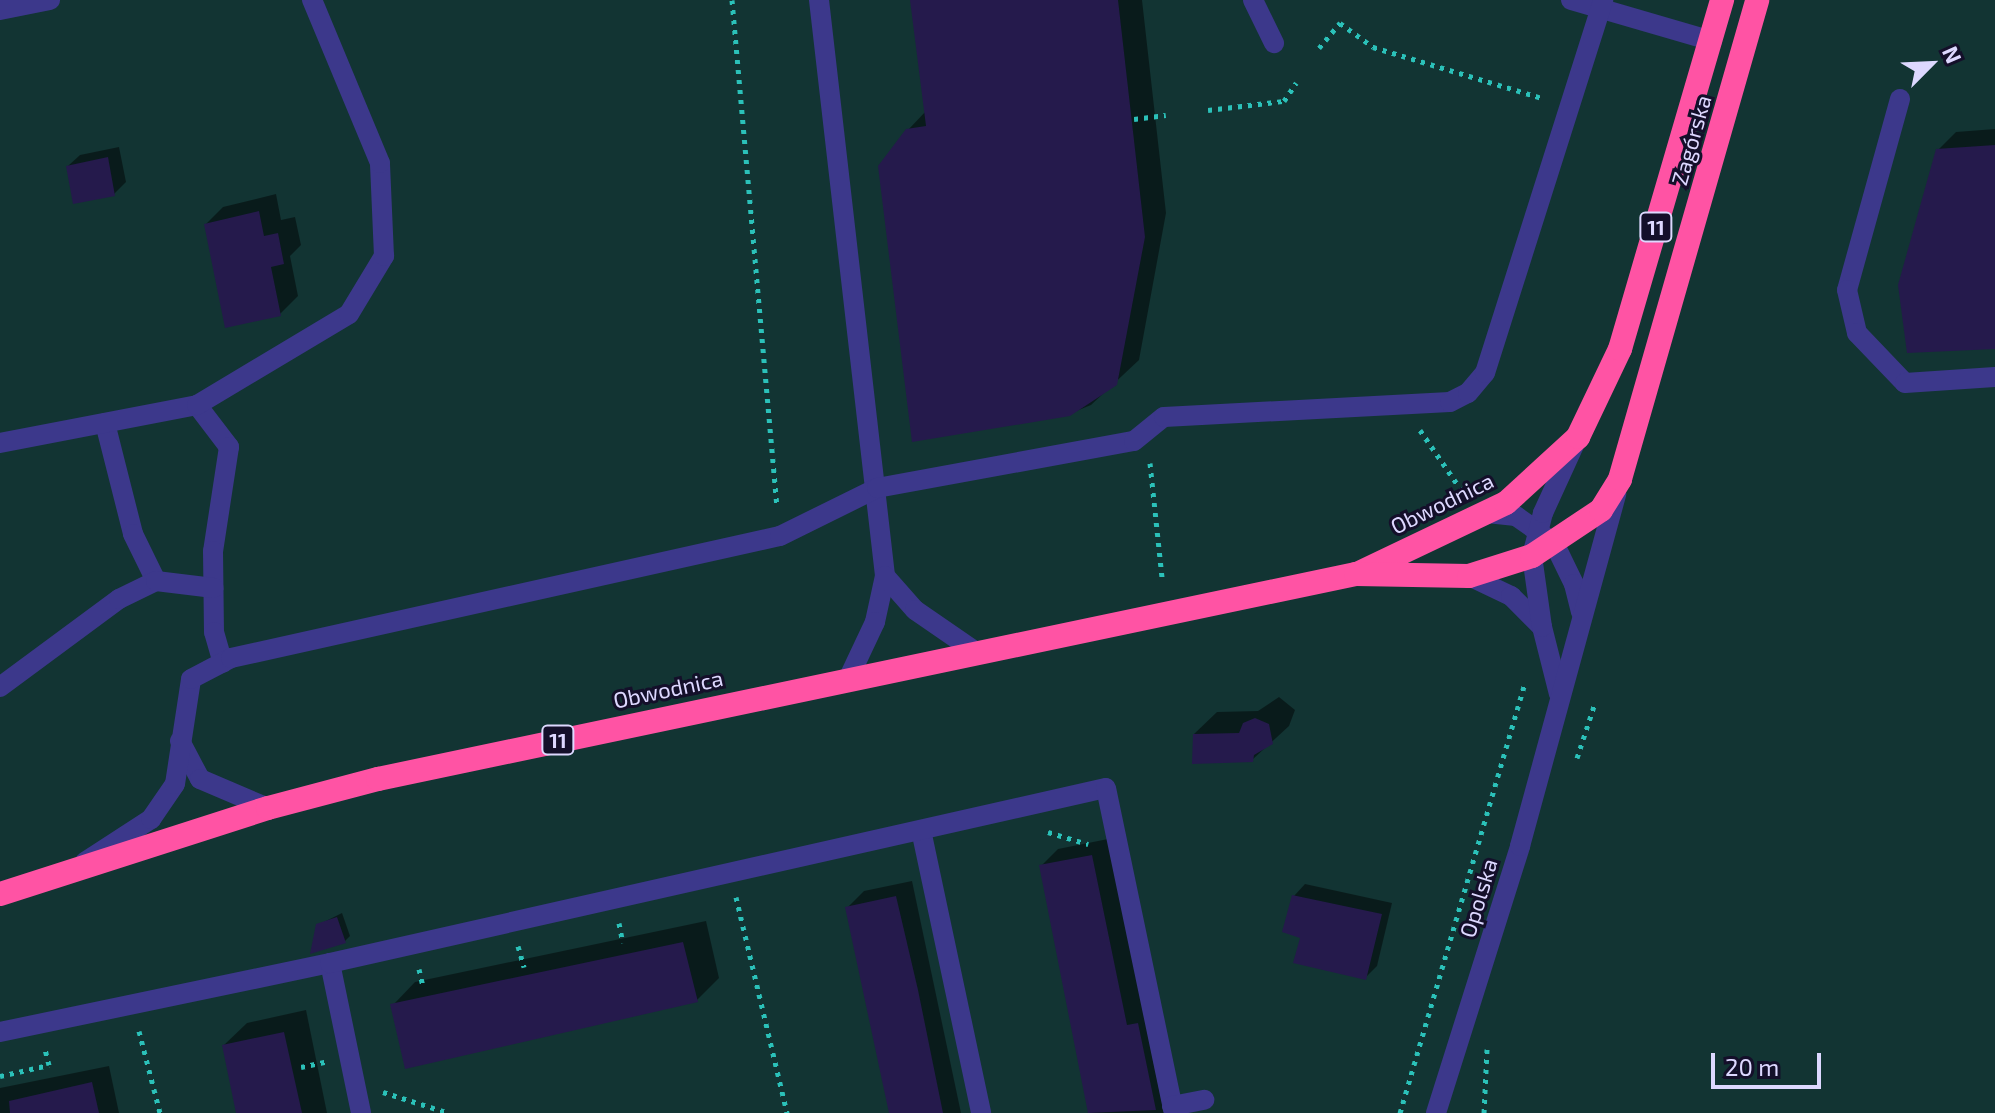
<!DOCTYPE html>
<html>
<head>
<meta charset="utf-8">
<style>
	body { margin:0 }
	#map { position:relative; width:1995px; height:1113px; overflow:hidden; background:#140f2a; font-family:"Exo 2",sans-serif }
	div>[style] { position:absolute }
	.green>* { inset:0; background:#123433 }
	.shadow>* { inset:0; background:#0007 }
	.building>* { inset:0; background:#251a4c }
	.path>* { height:5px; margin-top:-2.5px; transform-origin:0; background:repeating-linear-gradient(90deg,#2bc1b9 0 4px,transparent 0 10px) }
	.minor>* { height:20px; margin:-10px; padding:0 10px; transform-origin:10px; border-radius:10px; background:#3c388b }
	.highway>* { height:24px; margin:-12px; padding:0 12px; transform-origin:12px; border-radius:12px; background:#ff53a4 }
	span { translate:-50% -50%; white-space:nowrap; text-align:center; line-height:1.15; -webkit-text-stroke:6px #140f2a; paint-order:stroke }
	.shield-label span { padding:2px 6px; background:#140f2a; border:2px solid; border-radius:6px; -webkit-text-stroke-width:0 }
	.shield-label { font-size:20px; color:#ddd8ff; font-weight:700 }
	.street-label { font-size:22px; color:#ddd8ff }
	.north { position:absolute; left:1891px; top:24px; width:80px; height:80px; -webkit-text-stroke:6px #140f2a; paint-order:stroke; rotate:66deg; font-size:22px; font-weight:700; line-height:32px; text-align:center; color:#ddd8ff }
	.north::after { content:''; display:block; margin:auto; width:28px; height:36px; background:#ddd8ff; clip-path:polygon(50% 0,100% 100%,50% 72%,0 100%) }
	.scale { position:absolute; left:1711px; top:1053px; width:110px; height:36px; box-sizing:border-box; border:4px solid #ddd8ff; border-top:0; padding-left:10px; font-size:24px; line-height:28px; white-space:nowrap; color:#ddd8ff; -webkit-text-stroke:6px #140f2a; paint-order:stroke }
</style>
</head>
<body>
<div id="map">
	<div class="green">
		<div style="clip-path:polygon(0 0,1995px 0,1995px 1113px,0 1113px)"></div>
	</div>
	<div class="shadow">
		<div style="clip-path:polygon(912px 0,1142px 0,1166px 213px,1139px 360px,1091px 405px,1069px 414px,908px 130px,926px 111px)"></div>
		<div style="clip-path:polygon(1995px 129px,1995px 344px,1938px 150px,1956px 132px)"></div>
		<div style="clip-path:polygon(119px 147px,126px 182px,114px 194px,68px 166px,80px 155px)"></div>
		<div style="clip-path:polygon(276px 194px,281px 220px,295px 217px,301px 245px,290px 256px,298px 296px,280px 314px,206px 224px,223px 207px)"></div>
		<div style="clip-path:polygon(1279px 697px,1295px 710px,1289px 726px,1252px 760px,1194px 734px,1217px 712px,1258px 711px)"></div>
		<div style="clip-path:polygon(1108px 839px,1164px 1113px,1090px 1113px,1041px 866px,1058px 849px)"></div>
		<div style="clip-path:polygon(912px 881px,961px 1113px,891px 1113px,848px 907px,864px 891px)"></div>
		<div style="clip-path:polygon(1305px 884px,1392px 903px,1377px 966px,1365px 978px,1302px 937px,1294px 896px)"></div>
		<div style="clip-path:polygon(342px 913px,350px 936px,345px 941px,318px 925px)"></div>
		<div style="clip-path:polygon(706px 921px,719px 978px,697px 1000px,393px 1005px,415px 982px)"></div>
		<div style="clip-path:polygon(306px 1010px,327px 1113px,238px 1113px,224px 1045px,247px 1023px)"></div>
		<div style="clip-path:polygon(109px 1066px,119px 1113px,0 1113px,0 1088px)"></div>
	</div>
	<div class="building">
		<div style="clip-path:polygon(910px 0,1118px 0,1145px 237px,1117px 385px,1070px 416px,912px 442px,878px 166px,906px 129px,926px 126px)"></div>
		<div style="clip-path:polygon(1995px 145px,1995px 349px,1907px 353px,1898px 285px,1936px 149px)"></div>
		<div style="clip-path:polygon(108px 157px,115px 196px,73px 204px,66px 166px)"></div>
		<div style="clip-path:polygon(259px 211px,264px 236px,278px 233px,284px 264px,271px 267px,281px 316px,225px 328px,204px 224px)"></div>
		<div style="clip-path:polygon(1255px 718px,1269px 724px,1273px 744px,1254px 755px,1253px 762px,1192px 764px,1193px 734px,1239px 733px,1243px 723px)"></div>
		<div style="clip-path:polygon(1092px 855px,1127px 1025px,1138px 1023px,1156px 1110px,1088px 1113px,1039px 865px)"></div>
		<div style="clip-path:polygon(1292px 895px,1382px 914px,1366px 980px,1293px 963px,1300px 938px,1282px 932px)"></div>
		<div style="clip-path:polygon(896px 896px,918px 990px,943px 1113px,889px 1113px,845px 907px)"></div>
		<div style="clip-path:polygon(337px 917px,346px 943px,310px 954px,316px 924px)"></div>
		<div style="clip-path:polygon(683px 942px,698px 1002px,405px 1069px,390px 1004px)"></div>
		<div style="clip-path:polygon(284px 1032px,302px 1113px,236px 1113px,222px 1045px)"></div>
		<div style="clip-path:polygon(92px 1082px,99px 1113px,10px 1113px,9px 1101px)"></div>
	</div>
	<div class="path">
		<div style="left:732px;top:0;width:509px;rotate:84.93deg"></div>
		<div style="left:1319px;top:48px;width:33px;rotate:-50deg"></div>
		<div style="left:1340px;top:23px;width:41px;rotate:36deg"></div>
		<div style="left:1373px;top:47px;width:177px;rotate:16.8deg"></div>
		<div style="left:1208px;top:110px;width:77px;rotate:-6.8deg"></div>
		<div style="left:1284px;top:101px;width:22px;rotate:-56deg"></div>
		<div style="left:1134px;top:119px;width:32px;rotate:-7deg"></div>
		<div style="left:1420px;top:430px;width:74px;rotate:55.5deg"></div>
		<div style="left:1150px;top:463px;width:116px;rotate:84deg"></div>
		<div style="left:1577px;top:758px;width:55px;rotate:-71.9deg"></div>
		<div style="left:1048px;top:832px;width:42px;rotate:16.7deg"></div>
		<div style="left:736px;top:897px;width:222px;rotate:76.7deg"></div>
		<div style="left:619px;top:923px;width:20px;rotate:79deg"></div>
		<div style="left:518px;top:946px;width:22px;rotate:74deg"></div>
		<div style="left:419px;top:969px;width:17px;rotate:77deg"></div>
		<div style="left:139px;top:1031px;width:85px;rotate:75.6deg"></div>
		<div style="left:301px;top:1067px;width:25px;rotate:-12deg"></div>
		<div style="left:0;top:1076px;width:50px;rotate:-12.7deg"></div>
		<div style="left:49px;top:1065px;width:16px;rotate:-104deg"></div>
		<div style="left:383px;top:1092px;width:69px;rotate:17.7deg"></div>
		<div style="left:1400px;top:1113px;width:447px;rotate:-73.8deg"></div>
		<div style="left:1484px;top:1113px;width:64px;rotate:-87.3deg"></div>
	</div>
	<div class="minor">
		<div style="left:819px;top:0;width:580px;rotate:83.46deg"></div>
		<div style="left:885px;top:576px;width:47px;rotate:102.3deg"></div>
		<div style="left:875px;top:622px;width:61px;rotate:115.3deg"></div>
		<div style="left:1253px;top:0;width:48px;rotate:64deg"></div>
		<div style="left:1571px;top:0;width:147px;rotate:16.2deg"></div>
		<div style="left:0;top:10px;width:51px;rotate:-11.3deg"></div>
		<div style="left:1900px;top:99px;width:198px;rotate:105.5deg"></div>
		<div style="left:1847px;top:290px;width:44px;rotate:76.9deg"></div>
		<div style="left:1857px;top:333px;width:69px;rotate:46.2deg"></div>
		<div style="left:1905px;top:383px;width:90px;rotate:-3.8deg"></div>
		<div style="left:197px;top:405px;width:53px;rotate:52.7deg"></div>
		<div style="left:229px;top:447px;width:105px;rotate:98.7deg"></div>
		<div style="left:213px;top:551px;width:81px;rotate:89.3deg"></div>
		<div style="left:214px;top:632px;width:32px;rotate:74deg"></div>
		<div style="left:105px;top:423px;width:114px;rotate:75.8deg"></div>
		<div style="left:133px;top:534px;width:52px;rotate:63.9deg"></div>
		<div style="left:0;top:443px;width:201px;rotate:-10.9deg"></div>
		<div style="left:197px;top:405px;width:177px;rotate:-30.9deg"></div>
		<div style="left:349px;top:314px;width:68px;rotate:-58.9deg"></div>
		<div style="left:384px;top:256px;width:93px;rotate:-92.5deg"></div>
		<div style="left:380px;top:163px;width:177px;rotate:-112.6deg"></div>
		<div style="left:1487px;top:513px;width:29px;rotate:6deg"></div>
		<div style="left:1516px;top:516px;width:47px;rotate:35.4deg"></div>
		<div style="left:1554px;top:543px;width:46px;rotate:64deg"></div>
		<div style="left:1574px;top:584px;width:29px;rotate:76deg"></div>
		<div style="left:885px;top:576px;width:45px;rotate:48.6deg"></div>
		<div style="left:915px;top:610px;width:74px;rotate:34.5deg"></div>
		<div style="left:1469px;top:576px;width:47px;rotate:25.5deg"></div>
		<div style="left:1511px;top:596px;width:44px;rotate:45deg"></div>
		<div style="left:0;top:687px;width:148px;rotate:-36.5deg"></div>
		<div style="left:119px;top:599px;width:41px;rotate:-25.9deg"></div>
		<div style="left:156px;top:581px;width:58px;rotate:6.9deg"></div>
		<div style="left:1559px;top:694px;width:69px;rotate:-104.2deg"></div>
		<div style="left:1542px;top:627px;width:72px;rotate:-98deg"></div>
		<div style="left:1532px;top:556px;width:44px;rotate:-75.7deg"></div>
		<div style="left:1543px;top:513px;width:79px;rotate:-65.4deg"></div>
		<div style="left:180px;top:741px;width:43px;rotate:62.2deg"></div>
		<div style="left:200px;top:779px;width:74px;rotate:23.1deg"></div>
		<div style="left:921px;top:830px;width:289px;rotate:78deg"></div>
		<div style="left:85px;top:862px;width:79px;rotate:-33.1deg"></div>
		<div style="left:151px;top:819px;width:42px;rotate:-55.6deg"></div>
		<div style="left:175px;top:784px;width:106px;rotate:-81.3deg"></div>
		<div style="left:191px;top:679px;width:45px;rotate:-27.7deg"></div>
		<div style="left:231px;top:658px;width:562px;rotate:-12.53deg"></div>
		<div style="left:780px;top:536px;width:108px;rotate:-26.3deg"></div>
		<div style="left:877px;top:488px;width:261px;rotate:-10.4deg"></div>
		<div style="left:1134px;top:441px;width:38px;rotate:-39deg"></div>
		<div style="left:1164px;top:417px;width:286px;rotate:-3deg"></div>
		<div style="left:1450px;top:402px;width:20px;rotate:-27deg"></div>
		<div style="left:1468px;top:393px;width:26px;rotate:-50deg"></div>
		<div style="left:1485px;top:373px;width:391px;rotate:-72.4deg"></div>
		<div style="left:330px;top:963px;width:153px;rotate:78.3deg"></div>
		<div style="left:0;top:1032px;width:337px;rotate:-11.8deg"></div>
		<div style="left:330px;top:963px;width:795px;rotate:-12.71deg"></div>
		<div style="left:1106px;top:788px;width:332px;rotate:78.2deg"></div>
		<div style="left:1172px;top:1106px;width:33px;rotate:-11deg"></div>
		<div style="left:1436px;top:1113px;width:280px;rotate:-72.5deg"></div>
		<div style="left:1520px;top:846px;width:365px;rotate:-74.7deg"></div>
	</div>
	<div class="highway">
		<div style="left:1359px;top:573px;width:163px;rotate:-25.5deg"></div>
		<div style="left:1506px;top:503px;width:98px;rotate:-42.5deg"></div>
		<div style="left:1578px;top:437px;width:98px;rotate:-64.5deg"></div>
		<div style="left:1620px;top:349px;width:364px;rotate:-73.7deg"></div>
		<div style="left:0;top:894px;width:281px;rotate:-17.8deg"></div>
		<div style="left:268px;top:808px;width:114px;rotate:-14.8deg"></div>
		<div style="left:378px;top:779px;width:999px;rotate:-11.84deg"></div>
		<div style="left:1356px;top:574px;width:113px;rotate:1deg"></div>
		<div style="left:1469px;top:576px;width:66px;rotate:-17.6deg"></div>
		<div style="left:1532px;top:556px;width:83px;rotate:-33.7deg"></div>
		<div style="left:1601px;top:510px;width:36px;rotate:-58deg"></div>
		<div style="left:1620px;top:479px;width:498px;rotate:-74deg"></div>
	</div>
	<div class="shield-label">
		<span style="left:1656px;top:227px">11</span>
		<span style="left:558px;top:740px">11</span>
	</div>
	<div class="street-label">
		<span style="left:1691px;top:140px;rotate:-74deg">Zagórska</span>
		<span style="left:1442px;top:503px;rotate:-26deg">Obwodnica</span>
		<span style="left:668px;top:689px;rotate:-12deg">Obwodnica</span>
		<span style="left:1478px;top:898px;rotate:-73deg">Opolska</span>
	</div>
	<div class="north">N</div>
	<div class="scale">20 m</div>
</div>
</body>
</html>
